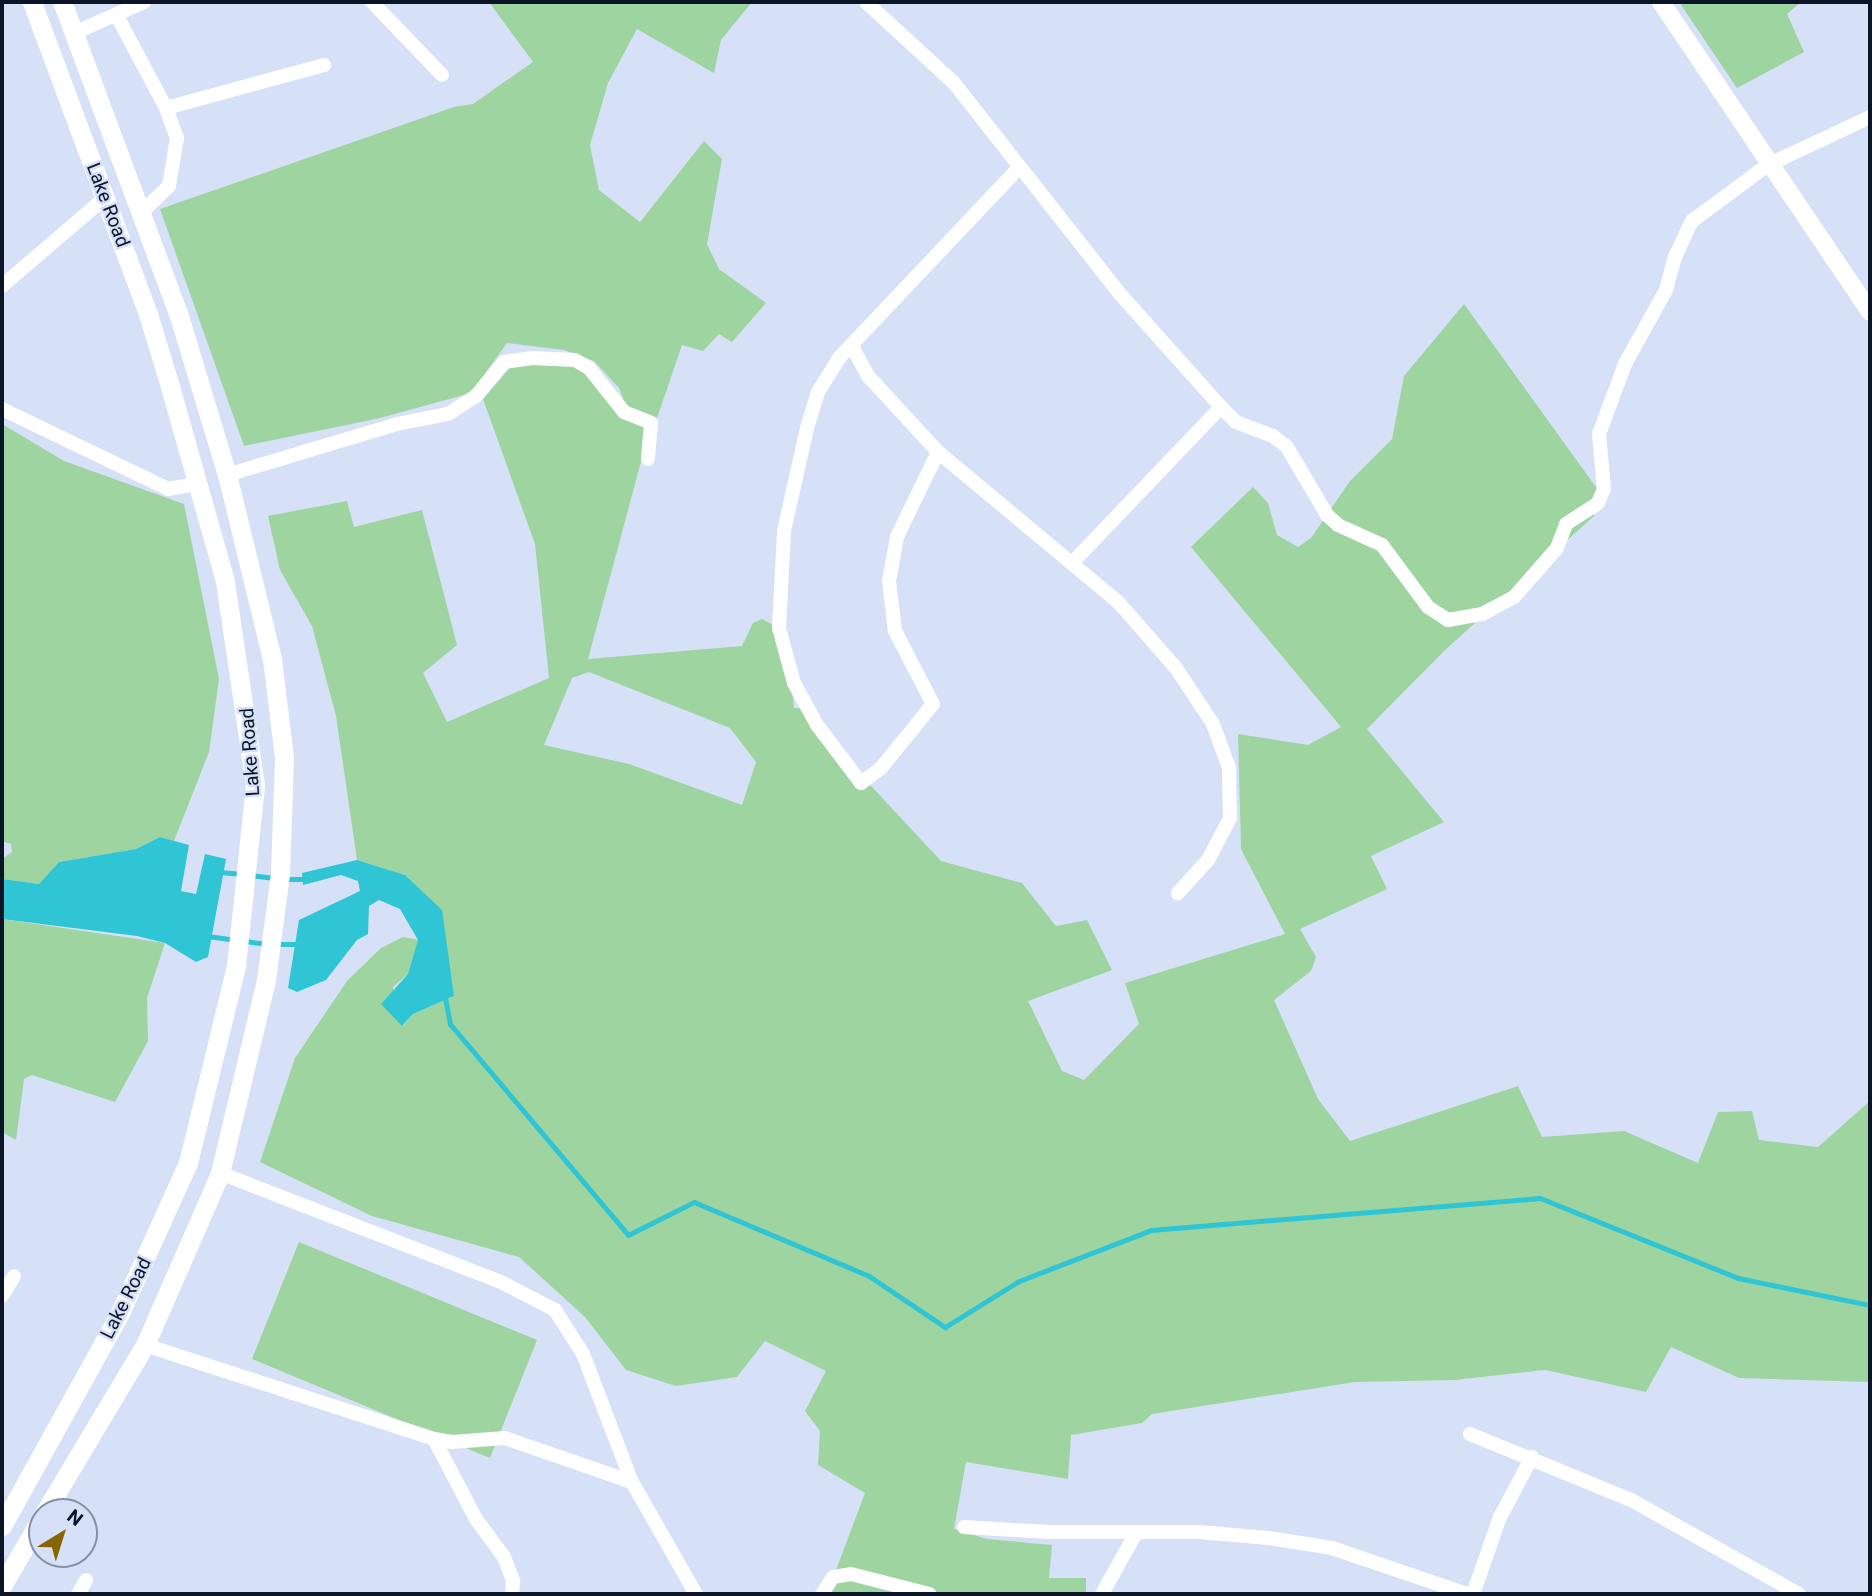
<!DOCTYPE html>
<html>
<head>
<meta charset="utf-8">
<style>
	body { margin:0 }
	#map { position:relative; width:1872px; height:1596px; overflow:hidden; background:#d6e1f8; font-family:Roboto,sans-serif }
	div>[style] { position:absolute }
	.green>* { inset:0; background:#9dd4a0 }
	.water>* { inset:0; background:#2fc5d5 }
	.stream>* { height:5px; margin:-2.5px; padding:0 2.5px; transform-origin:2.5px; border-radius:2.5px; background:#2fc5d5 }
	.minor>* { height:14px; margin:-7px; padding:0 7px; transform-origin:7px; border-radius:7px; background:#fff }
	.tertiary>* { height:18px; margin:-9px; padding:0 9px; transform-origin:9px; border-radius:9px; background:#fff }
	.secondary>* { height:19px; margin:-9.5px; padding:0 9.5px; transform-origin:9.5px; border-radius:9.5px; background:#fff }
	span { translate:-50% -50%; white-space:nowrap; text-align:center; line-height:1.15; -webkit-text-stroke:5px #d6e1f8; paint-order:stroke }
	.street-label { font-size:19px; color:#0c1428 }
	.frame { position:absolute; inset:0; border:4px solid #0c1428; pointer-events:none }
	.north { position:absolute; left:28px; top:1498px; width:70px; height:70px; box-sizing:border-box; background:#d6e1f8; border:2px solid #858fa5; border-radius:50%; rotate:38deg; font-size:19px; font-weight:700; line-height:28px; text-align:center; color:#0c1428 }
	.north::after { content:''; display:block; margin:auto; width:24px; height:32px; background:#876601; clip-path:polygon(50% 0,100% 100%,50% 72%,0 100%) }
</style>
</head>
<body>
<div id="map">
	<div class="green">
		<div style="clip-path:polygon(489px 2px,752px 2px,721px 40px,714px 73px,637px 29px,608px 83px,590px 145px,599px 190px,640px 222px,704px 141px,722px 159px,707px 244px,719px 269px,766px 303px,732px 342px,719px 334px,703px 351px,682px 345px,657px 418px,626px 406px,619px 388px,594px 361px,564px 350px,507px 343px,471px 393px,380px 418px,244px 446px,160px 209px,454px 107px,473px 104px,533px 62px)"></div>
		<div style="clip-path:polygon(1686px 2px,1801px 2px,1787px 14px,1804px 52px,1737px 88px,1681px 5px)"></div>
		<div style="clip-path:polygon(evenodd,1464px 304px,1598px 490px,1594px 516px,1445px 650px,1367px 729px,1444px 822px,1371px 856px,1387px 889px,1300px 929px,1316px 957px,1311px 971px,1274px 1000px,1318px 1099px,1350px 1141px,1518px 1086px,1542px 1137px,1624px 1131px,1698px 1163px,1718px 1112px,1752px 1111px,1759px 1140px,1818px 1147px,1870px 1101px,1870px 1382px,1739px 1378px,1671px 1347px,1646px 1392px,1545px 1370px,1455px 1380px,1355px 1382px,1152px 1414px,1142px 1423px,1071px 1435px,1068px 1479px,966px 1462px,954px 1529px,987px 1539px,1052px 1545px,1049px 1578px,1086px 1578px,1086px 1594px,827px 1594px,865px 1493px,818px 1465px,820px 1431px,805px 1411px,826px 1371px,765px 1341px,737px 1377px,676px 1386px,626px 1370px,585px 1317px,519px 1257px,372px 1216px,260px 1162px,295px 1058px,347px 981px,381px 948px,403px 937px,419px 940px,408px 974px,393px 987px,403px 1026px,413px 1014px,454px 996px,405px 875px,357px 860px,336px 716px,312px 626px,280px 570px,268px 516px,347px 501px,354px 527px,422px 510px,457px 645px,423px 673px,447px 722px,549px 678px,535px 544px,483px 399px,510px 368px,525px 362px,577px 367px,649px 432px,588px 659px,742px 646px,753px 623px,762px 619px,775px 626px,787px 647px,794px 708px,813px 708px,845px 758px,941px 861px,1022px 883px,1056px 926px,1087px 920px,1112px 970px,1028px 1001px,1062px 1071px,1084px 1080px,1139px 1024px,1125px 983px,1285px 934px,1241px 849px,1238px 734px,1308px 745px,1341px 727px,1191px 547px,1253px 487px,1268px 503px,1277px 535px,1298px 547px,1311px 538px,1350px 481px,1392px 439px,1404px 376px,1464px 304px,589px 672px,730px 728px,756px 762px,742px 805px,629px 764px,544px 745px,572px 678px,589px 672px)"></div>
		<div style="clip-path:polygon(2px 424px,64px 461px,184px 504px,219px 679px,209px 752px,174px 841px,160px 837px,136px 849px,59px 862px,39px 884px,2px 879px,2px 859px,12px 852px,11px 844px,2px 841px)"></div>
		<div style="clip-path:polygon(2px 919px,165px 943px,147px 998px,148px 1041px,115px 1102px,32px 1075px,24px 1079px,16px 1140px,2px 1132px)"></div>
		<div style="clip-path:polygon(299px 1242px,537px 1340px,490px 1458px,252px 1359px)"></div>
	</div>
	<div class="water">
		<div style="clip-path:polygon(160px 837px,189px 845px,181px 891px,196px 894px,205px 854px,226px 859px,208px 957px,196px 962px,165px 943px,137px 936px,2px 919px,2px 879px,39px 884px,59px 862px,136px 849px)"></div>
		<div style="clip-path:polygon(357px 860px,405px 875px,442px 910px,454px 996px,413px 1014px,402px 1026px,381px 1004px,408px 974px,418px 940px,400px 909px,379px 900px,369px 906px,368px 934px,357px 940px,326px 980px,297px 992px,288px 988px,299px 920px,360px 891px,358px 881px,341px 875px,303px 885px,302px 873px)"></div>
	</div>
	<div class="stream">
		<div style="left:219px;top:872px;width:21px;rotate:5deg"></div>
		<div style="left:250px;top:875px;width:25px;rotate:7deg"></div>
		<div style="left:285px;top:879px;width:25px"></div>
		<div style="left:207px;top:936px;width:61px;rotate:7.6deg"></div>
		<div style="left:276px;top:944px;width:26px"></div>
		<div style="left:444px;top:993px;width:32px;rotate:79deg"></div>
		<div style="left:450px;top:1024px;width:276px;rotate:49.8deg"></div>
		<div style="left:628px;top:1235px;width:74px;rotate:-26.6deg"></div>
		<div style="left:694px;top:1202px;width:190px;rotate:22.9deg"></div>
		<div style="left:869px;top:1276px;width:92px;rotate:33.9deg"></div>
		<div style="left:945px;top:1327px;width:87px;rotate:-31.9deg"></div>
		<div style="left:1019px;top:1281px;width:142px;rotate:-21.1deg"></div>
		<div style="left:1151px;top:1230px;width:390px;rotate:-4.7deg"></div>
		<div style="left:1540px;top:1198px;width:214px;rotate:22deg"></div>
		<div style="left:1738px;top:1278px;width:135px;rotate:11.6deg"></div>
	</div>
	<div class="minor">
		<div style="left:372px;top:2px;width:101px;rotate:46.2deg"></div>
		<div style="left:866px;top:2px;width:120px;rotate:42.6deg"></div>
		<div style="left:954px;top:83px;width:268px;rotate:51.8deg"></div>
		<div style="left:1120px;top:294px;width:152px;rotate:48.2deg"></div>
		<div style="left:1221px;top:407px;width:21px;rotate:45deg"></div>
		<div style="left:1236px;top:422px;width:40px;rotate:21deg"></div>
		<div style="left:1273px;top:436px;width:18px;rotate:38deg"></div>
		<div style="left:1287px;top:447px;width:79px;rotate:59.5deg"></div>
		<div style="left:1327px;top:515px;width:15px;rotate:42deg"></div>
		<div style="left:1338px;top:525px;width:48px;rotate:24.4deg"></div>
		<div style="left:1382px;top:545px;width:77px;rotate:53.4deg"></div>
		<div style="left:1428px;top:607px;width:24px;rotate:33deg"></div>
		<div style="left:1448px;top:620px;width:35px;rotate:-10deg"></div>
		<div style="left:1482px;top:614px;width:36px;rotate:-28deg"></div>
		<div style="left:1514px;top:597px;width:65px;rotate:-48.7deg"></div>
		<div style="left:1557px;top:548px;width:26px;rotate:-69deg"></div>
		<div style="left:1566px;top:524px;width:38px;rotate:-33deg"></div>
		<div style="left:1598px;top:503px;width:15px;rotate:-67deg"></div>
		<div style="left:1604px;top:489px;width:55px;rotate:-95.2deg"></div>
		<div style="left:1599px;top:434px;width:75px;rotate:-69.6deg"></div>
		<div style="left:1625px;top:364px;width:85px;rotate:-61deg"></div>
		<div style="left:1666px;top:290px;width:34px;rotate:-75deg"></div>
		<div style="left:1675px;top:257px;width:40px;rotate:-65deg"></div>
		<div style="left:1692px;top:221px;width:94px;rotate:-36.4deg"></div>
		<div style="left:1768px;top:165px;width:113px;rotate:-25.2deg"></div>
		<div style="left:117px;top:16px;width:104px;rotate:62deg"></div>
		<div style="left:166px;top:108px;width:32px;rotate:70deg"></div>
		<div style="left:177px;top:138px;width:49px;rotate:99.5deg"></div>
		<div style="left:169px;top:186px;width:39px;rotate:136deg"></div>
		<div style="left:74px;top:33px;width:77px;rotate:-23.9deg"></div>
		<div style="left:166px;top:108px;width:164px;rotate:-15.2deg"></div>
		<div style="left:2px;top:286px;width:137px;rotate:-40.6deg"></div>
		<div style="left:851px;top:345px;width:37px;rotate:61deg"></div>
		<div style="left:869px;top:377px;width:102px;rotate:47.4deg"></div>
		<div style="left:938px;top:452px;width:236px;rotate:39.8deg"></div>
		<div style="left:1119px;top:603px;width:86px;rotate:48.8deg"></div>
		<div style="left:1176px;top:668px;width:67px;rotate:56.5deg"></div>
		<div style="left:1213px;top:724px;width:47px;rotate:70deg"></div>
		<div style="left:1229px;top:768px;width:50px;rotate:88.9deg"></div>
		<div style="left:1230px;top:818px;width:47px;rotate:117.6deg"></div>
		<div style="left:1208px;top:860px;width:45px;rotate:132.3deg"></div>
		<div style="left:2px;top:409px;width:184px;rotate:25.7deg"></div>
		<div style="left:168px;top:489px;width:28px;rotate:-10deg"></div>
		<div style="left:938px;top:452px;width:94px;rotate:115.8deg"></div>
		<div style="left:897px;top:537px;width:45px;rotate:100.3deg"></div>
		<div style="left:889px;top:581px;width:50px;rotate:83.2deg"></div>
		<div style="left:895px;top:631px;width:82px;rotate:62.5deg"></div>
		<div style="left:933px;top:704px;width:82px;rotate:129.1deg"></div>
		<div style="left:881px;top:768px;width:25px;rotate:143deg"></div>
		<div style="left:861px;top:783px;width:73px;rotate:-127.2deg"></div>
		<div style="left:817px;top:725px;width:48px;rotate:-118.7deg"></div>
		<div style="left:794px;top:683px;width:57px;rotate:-105.3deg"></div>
		<div style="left:779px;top:628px;width:97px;rotate:-87deg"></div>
		<div style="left:784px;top:531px;width:106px;rotate:-77.4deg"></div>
		<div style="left:807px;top:428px;width:38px;rotate:-73deg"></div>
		<div style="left:818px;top:392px;width:40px;rotate:-58deg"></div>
		<div style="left:839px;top:358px;width:260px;rotate:-46.6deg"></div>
		<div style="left:227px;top:475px;width:177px;rotate:-16.7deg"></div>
		<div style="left:397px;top:424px;width:52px;rotate:-11.1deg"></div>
		<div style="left:448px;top:414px;width:33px;rotate:-33deg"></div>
		<div style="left:476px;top:396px;width:44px;rotate:-50.5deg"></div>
		<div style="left:504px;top:362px;width:27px;rotate:-8deg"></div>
		<div style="left:531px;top:358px;width:44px;rotate:2.6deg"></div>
		<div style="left:575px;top:360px;width:16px;rotate:30deg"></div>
		<div style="left:589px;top:368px;width:56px;rotate:51.5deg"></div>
		<div style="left:624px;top:412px;width:29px;rotate:22deg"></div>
		<div style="left:651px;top:423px;width:36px;rotate:95deg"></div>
		<div style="left:1073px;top:562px;width:214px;rotate:-46.3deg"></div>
		<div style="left:220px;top:1173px;width:304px;rotate:21.2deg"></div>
		<div style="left:503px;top:1283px;width:59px;rotate:27.4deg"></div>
		<div style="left:555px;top:1310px;width:52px;rotate:57.5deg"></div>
		<div style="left:583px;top:1354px;width:137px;rotate:69.1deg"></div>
		<div style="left:632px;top:1482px;width:129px;rotate:60.3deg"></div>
		<div style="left:2px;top:1296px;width:23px;rotate:-59deg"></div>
		<div style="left:145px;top:1345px;width:304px;rotate:18deg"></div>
		<div style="left:434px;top:1439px;width:18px;rotate:9deg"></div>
		<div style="left:452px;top:1442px;width:53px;rotate:-4.3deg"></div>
		<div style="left:505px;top:1438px;width:134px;rotate:19.1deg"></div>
		<div style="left:1470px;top:1434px;width:176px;rotate:22.3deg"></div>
		<div style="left:1633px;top:1501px;width:190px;rotate:29.3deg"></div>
		<div style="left:434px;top:1439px;width:90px;rotate:62.3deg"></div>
		<div style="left:476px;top:1519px;width:47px;rotate:53.6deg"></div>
		<div style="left:504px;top:1557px;width:26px;rotate:69deg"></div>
		<div style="left:513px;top:1581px;width:13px;rotate:94deg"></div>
		<div style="left:964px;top:1527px;width:85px;rotate:3.4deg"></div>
		<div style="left:1049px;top:1532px;width:150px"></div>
		<div style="left:1199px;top:1532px;width:70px;rotate:4.9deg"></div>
		<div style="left:1269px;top:1538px;width:64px;rotate:9deg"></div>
		<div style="left:1332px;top:1548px;width:143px;rotate:18.8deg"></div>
		<div style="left:78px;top:1594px;width:16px;rotate:-60deg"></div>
		<div style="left:822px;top:1594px;width:20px;rotate:-57deg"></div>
		<div style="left:833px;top:1577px;width:18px;rotate:-9deg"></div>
		<div style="left:851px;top:1574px;width:81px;rotate:14.4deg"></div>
		<div style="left:1102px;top:1594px;width:70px;rotate:-60.9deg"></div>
		<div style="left:1473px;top:1594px;width:82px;rotate:-70.7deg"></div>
		<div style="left:1500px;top:1517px;width:68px;rotate:-61.9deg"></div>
	</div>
	<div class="tertiary">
		<div style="left:1661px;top:2px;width:374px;rotate:56deg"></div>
	</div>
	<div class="secondary">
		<div style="left:45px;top:1512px;width:195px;rotate:-59.1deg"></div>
		<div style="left:145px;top:1345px;width:188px;rotate:-66.4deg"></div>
		<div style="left:220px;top:1173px;width:198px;rotate:-76.6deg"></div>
		<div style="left:266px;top:980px;width:108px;rotate:-82.5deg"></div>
		<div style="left:280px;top:873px;width:115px;rotate:-88deg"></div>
		<div style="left:284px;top:758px;width:100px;rotate:-96.9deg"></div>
		<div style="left:272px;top:659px;width:189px;rotate:-103.7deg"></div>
		<div style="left:227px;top:475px;width:166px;rotate:-106.8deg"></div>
		<div style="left:179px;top:316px;width:335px;rotate:-110.4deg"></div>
		<div style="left:2px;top:1526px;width:241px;rotate:-61deg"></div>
		<div style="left:119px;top:1315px;width:167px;rotate:-65.6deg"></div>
		<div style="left:188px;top:1163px;width:203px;rotate:-76.3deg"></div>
		<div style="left:236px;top:966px;width:182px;rotate:-84deg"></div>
		<div style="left:255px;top:785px;width:206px;rotate:-98.4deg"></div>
		<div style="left:225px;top:581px;width:203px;rotate:-105.8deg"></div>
		<div style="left:170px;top:386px;width:75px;rotate:-107deg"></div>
		<div style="left:148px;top:314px;width:333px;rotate:-110.4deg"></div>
		<div style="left:2px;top:1586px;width:80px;rotate:-59.9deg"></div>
	</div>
	<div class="street-label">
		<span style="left:108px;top:205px;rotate:69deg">Lake Road</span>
		<span style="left:250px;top:752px;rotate:-94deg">Lake Road</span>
		<span style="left:126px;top:1298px;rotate:-63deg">Lake Road</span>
	</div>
	<div class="frame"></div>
	<div class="north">N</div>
</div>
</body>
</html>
